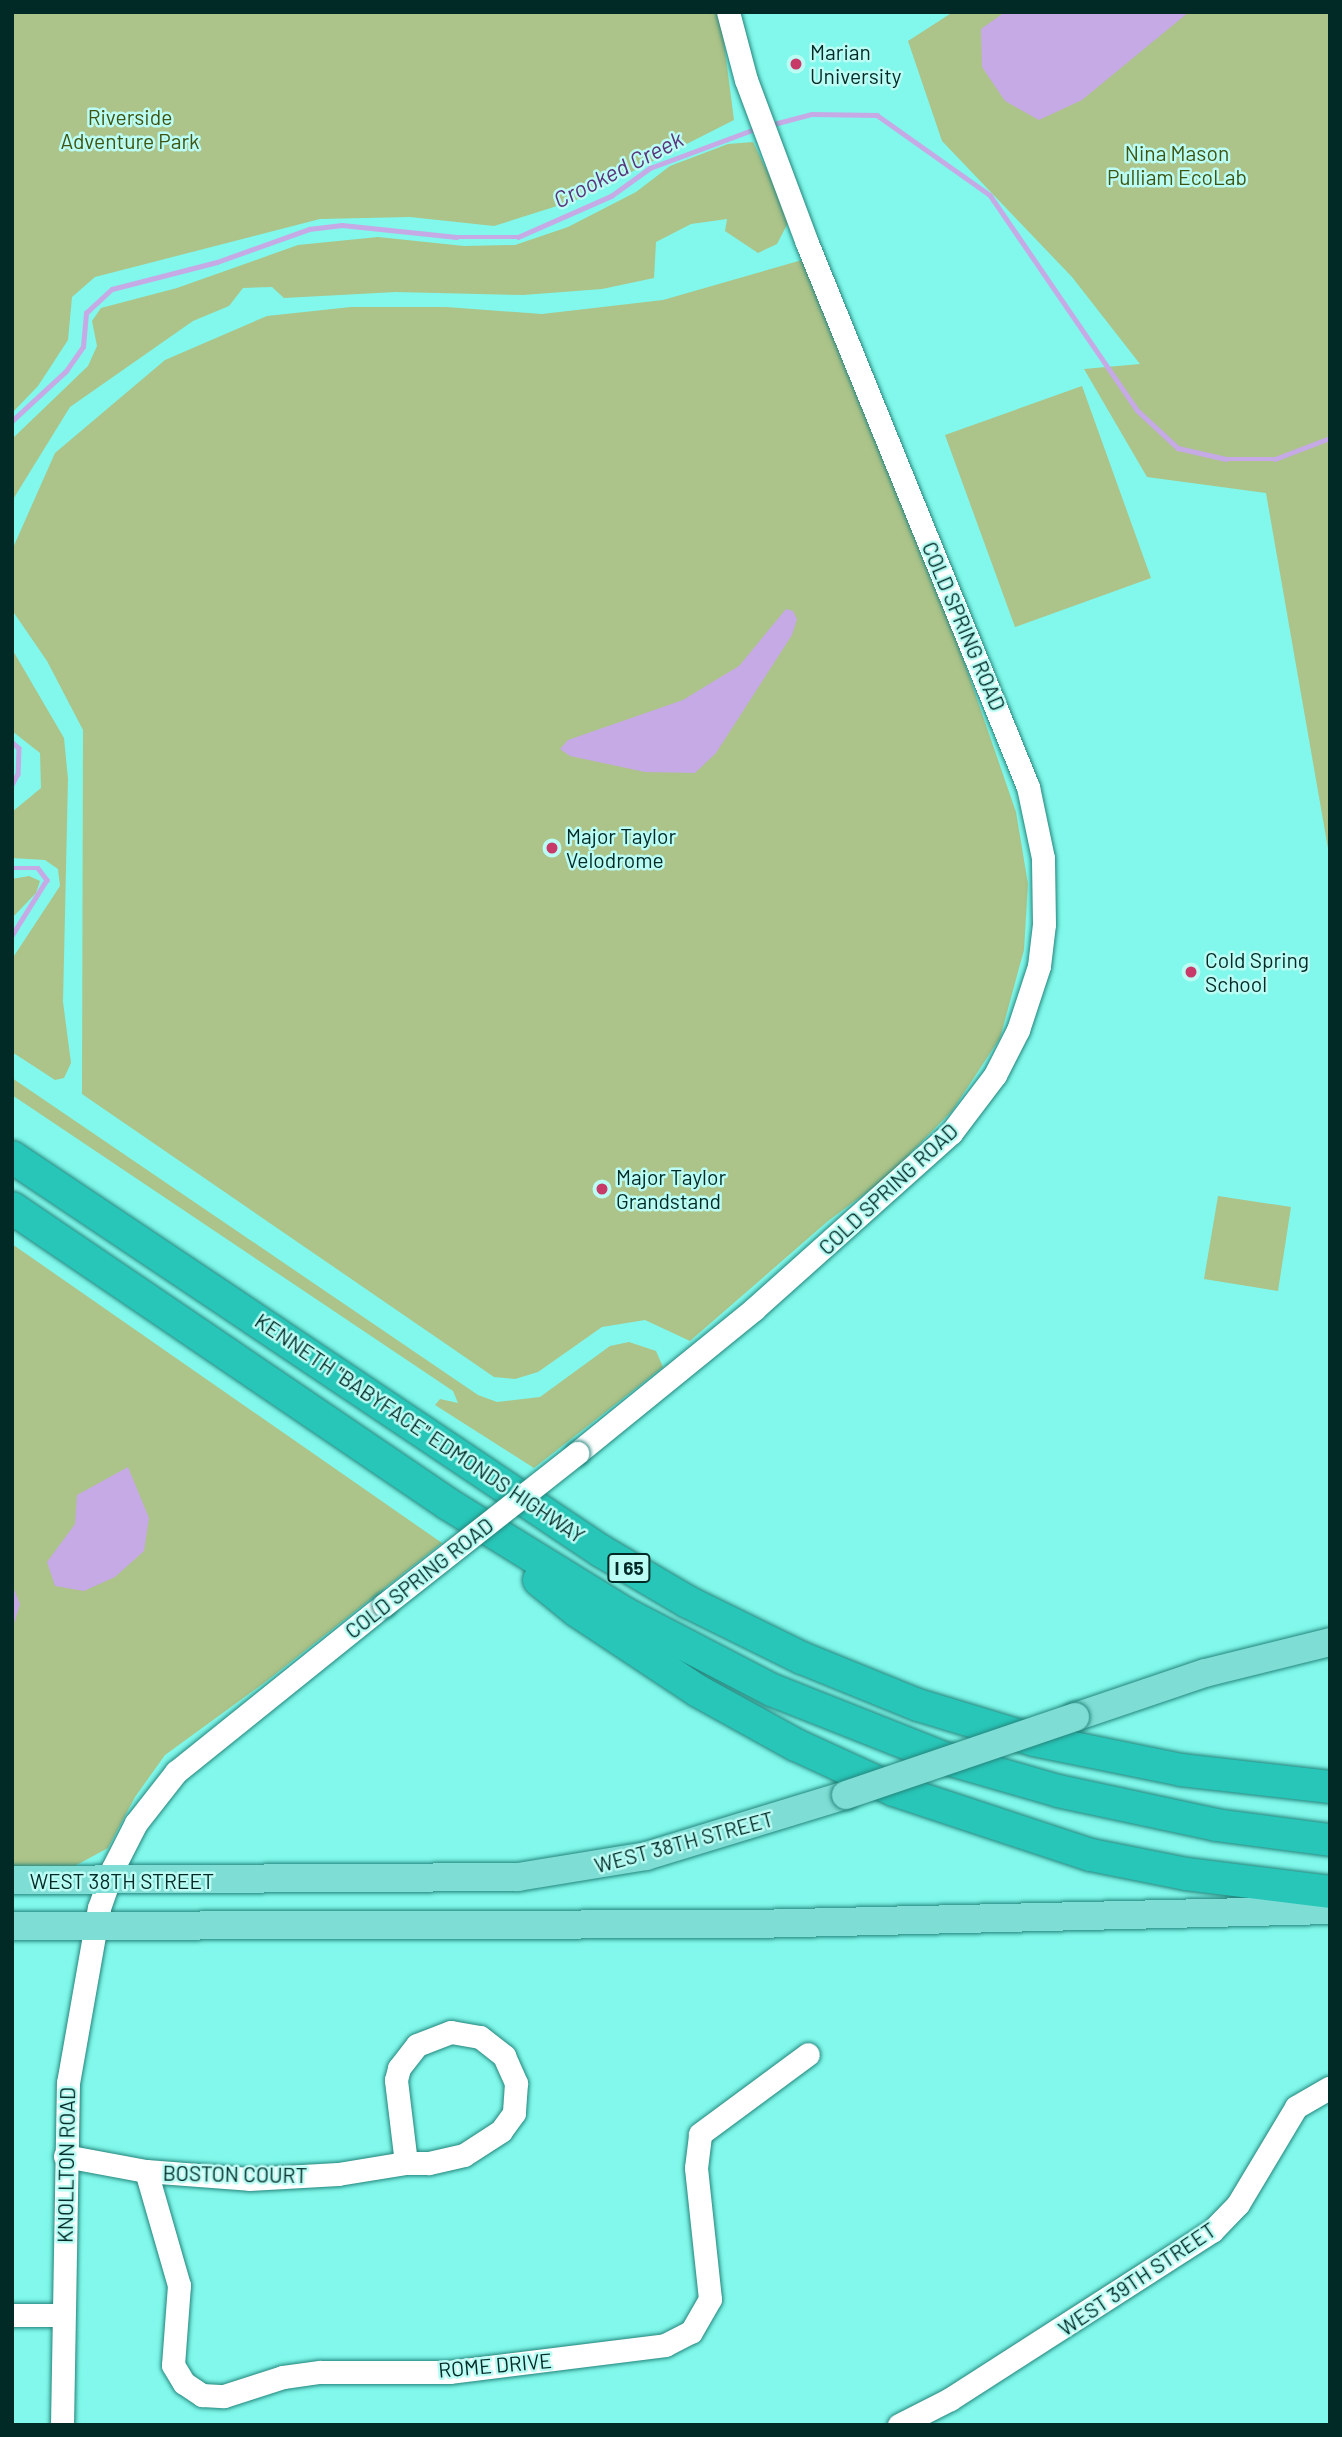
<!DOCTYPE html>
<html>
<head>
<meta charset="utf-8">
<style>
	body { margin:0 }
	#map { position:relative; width:1342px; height:2437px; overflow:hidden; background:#81f8eb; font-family:Barlow,sans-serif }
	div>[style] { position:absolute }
	.green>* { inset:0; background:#acc389 }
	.water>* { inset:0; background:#c6aae5 }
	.stream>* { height:4.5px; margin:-2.25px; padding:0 2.25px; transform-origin:2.25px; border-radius:2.25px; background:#c6aae5 }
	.roads { filter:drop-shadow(0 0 2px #24857c) drop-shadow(0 0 2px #24857c) }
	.minor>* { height:23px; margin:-11.5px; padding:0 11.5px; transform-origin:11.5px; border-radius:11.5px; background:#fff }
	.major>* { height:28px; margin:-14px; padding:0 14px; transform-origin:14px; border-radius:14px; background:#7eddd4 }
	.highway>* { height:32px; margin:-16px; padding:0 16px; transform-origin:16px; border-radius:16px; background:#28c6b8 }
	.bridges { filter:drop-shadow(0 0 2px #24857c) drop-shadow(0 0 2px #24857c) }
	.minor-bridge>* { height:23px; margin:-11.5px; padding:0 11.5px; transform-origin:11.5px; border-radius:11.5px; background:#fff }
	.major-bridge>* { height:28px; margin:-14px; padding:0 14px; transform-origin:14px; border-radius:14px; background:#7eddd4 }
	.dots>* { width:19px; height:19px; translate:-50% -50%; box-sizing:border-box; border:4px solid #bbfcf4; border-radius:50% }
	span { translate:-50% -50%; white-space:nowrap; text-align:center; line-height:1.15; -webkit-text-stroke:5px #bbfcf4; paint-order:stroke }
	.shield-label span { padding:2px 5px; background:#bbfcf4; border:2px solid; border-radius:5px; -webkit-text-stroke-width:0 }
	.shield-label { font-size:19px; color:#012a26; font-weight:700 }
	.poi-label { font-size:21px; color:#012a26 }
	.left { translate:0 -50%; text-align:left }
	.park-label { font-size:21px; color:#3f5410 }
	.street-label { font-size:21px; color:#012a26 }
	.water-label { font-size:23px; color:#59347a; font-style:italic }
	.frame { position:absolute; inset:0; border:14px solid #012a26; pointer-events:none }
</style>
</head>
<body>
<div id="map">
	<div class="green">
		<div style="clip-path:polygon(12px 12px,720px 12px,734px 120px,576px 200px,494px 226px,410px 217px,320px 219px,95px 277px,72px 297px,68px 340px,38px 386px,12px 413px)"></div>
		<div style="clip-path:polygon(953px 12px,1330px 12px,1330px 860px,1266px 493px,1147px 477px,1084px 369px,1140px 364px,1072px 277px,942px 141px,908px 41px)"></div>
		<div style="clip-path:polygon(753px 142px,769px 175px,774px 177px,789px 221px,777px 244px,758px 253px,725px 231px,727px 219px,691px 224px,656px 242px,654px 278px,602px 289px,523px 295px,396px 292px,284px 298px,272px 287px,243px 288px,229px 306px,193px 321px,70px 407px,12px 501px,12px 439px,88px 366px,97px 346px,92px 321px,101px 308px,177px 288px,298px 245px,378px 237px,464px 246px,515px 245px,568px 227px,636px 192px,670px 166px,728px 144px)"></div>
		<div style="clip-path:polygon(802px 260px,959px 647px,1016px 812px,1028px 884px,1024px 950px,1000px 1038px,952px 1111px,886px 1178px,828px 1221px,690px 1341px,645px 1320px,602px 1327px,538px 1372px,515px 1379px,494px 1377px,82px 1094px,83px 730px,47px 661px,12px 610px,12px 550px,55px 453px,165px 360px,267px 316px,351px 307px,446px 307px,542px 314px,663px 300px)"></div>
		<div style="clip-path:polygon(1082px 386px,1151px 578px,1015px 627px,945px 435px)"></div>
		<div style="clip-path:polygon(12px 649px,64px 738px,68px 779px,63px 1002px,71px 1063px,64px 1078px,55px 1080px,12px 1052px,12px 959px,60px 886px,58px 869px,45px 860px,12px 858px,12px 812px,41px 788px,40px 753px,12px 731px)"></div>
		<div style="clip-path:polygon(29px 876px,40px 881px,36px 893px,12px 918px,12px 879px)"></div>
		<div style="clip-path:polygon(12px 1078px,478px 1395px,497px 1402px,540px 1397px,610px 1346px,629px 1342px,656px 1351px,663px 1367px,534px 1468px,435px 1405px,440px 1399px,458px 1403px,453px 1391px,12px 1095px)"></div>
		<div style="clip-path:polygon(1218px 1196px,1291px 1207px,1278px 1291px,1204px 1279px)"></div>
		<div style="clip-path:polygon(12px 1244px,442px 1543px,264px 1683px,165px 1755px,135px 1797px,108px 1848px,71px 1868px,12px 1869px)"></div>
	</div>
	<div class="water">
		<div style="clip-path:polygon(1005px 12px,1189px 12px,1082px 100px,1039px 120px,1005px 101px,982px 67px,981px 29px)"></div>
		<div style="clip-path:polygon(786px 609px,793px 611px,797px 619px,792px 635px,716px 753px,695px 773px,645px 772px,570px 756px,560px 749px,568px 740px,683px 700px,714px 681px,739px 666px)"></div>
		<div style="clip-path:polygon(128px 1467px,149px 1518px,144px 1551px,115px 1577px,84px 1591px,55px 1586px,47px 1562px,75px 1524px,77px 1495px)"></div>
		<div style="clip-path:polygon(12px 1584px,20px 1604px,12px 1630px)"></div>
	</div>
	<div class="stream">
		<div style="left:770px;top:125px;width:43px;rotate:-14.7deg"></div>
		<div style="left:812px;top:114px;width:65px;rotate:0.9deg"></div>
		<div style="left:877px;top:115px;width:138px;rotate:35.3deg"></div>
		<div style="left:990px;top:195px;width:260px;rotate:55.6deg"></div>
		<div style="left:1137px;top:410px;width:56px;rotate:42.8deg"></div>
		<div style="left:1178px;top:448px;width:49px;rotate:12.9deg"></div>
		<div style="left:1226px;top:459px;width:49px"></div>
		<div style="left:1275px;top:459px;width:59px;rotate:-20.9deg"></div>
		<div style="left:12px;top:421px;width:74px;rotate:-42.8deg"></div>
		<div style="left:66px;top:371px;width:29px;rotate:-55deg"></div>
		<div style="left:83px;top:347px;width:34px;rotate:-85deg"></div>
		<div style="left:86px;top:313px;width:35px;rotate:-43deg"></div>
		<div style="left:112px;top:289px;width:108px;rotate:-14.4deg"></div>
		<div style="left:217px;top:262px;width:98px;rotate:-19.7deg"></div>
		<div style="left:309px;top:229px;width:33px;rotate:-7deg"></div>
		<div style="left:342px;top:225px;width:115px;rotate:6deg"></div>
		<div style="left:456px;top:237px;width:62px"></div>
		<div style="left:518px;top:237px;width:102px;rotate:-23.8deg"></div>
		<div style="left:611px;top:196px;width:48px;rotate:-35.7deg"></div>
		<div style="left:650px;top:168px;width:112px;rotate:-20.4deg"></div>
		<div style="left:12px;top:742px;width:9px;rotate:41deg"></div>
		<div style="left:19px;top:748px;width:26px;rotate:92deg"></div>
		<div style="left:18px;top:774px;width:13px;rotate:119deg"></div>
		<div style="left:12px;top:868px;width:26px"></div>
		<div style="left:38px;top:868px;width:15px;rotate:53deg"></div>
		<div style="left:47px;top:880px;width:66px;rotate:122deg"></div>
	</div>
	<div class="roads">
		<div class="minor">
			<div style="left:577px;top:1453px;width:228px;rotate:-39.1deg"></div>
			<div style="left:754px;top:1309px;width:264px;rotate:-41.8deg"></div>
			<div style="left:951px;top:1133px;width:73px;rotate:-52.8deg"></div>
			<div style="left:995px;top:1075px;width:51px;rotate:-62.9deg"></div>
			<div style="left:1018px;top:1030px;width:67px;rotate:-71.8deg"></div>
			<div style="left:1039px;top:966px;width:42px;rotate:-83.2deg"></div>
			<div style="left:1044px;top:924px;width:66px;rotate:-90.9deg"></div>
			<div style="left:1043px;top:858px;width:73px;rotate:-101.9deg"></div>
			<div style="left:1028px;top:787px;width:587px;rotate:-112.11deg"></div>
			<div style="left:807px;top:243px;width:174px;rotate:-110.5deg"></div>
			<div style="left:746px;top:80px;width:70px;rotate:-104.8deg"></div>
			<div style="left:451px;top:2032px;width:29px;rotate:10deg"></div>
			<div style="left:480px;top:2037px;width:31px;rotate:38deg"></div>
			<div style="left:504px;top:2056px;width:30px;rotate:66deg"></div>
			<div style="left:516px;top:2083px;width:30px;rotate:94deg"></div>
			<div style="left:514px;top:2113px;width:22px;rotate:126deg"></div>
			<div style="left:501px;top:2131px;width:44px;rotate:147deg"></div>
			<div style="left:464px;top:2155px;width:37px;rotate:167deg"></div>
			<div style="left:428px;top:2163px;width:22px;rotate:180deg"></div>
			<div style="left:406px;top:2163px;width:84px;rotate:-96.9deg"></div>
			<div style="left:396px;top:2080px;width:12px;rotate:-76deg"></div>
			<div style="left:399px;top:2068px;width:29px;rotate:-52deg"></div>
			<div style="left:417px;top:2045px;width:36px;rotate:-21deg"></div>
			<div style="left:65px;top:2156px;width:82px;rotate:10.5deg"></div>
			<div style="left:146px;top:2171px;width:103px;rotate:4.4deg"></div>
			<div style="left:249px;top:2179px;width:89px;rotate:-3.2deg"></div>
			<div style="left:338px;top:2174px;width:69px;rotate:-9.2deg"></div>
			<div style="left:146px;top:2171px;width:119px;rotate:73.9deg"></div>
			<div style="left:179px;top:2285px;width:80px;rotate:94.3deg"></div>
			<div style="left:173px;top:2365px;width:21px;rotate:59deg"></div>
			<div style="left:184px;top:2383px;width:22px;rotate:34deg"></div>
			<div style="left:202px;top:2395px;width:22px;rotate:3deg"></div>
			<div style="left:224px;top:2396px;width:62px;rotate:-17.9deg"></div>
			<div style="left:283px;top:2377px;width:37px;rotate:-8deg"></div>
			<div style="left:320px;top:2372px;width:129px"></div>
			<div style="left:449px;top:2372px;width:218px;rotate:-7.1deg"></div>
			<div style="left:665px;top:2345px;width:29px;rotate:-27deg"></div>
			<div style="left:691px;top:2332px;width:38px;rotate:-60deg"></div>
			<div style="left:710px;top:2299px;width:132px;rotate:-96.1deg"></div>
			<div style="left:696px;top:2168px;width:34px;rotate:-83deg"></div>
			<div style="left:700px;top:2134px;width:134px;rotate:-36.5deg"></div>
			<div style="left:12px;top:2315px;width:51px"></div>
			<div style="left:62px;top:2425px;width:342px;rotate:-89deg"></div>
			<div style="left:68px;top:2083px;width:178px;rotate:-80deg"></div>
			<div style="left:99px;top:1908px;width:42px;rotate:-70.7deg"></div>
			<div style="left:113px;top:1868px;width:51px;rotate:-62.9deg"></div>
			<div style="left:136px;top:1823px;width:65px;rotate:-51.9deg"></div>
			<div style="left:176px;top:1772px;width:267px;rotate:-38.8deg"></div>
			<div style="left:899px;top:2425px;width:57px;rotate:-27deg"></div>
			<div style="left:950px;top:2399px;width:311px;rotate:-32.7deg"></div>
			<div style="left:1212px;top:2231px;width:37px;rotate:-46deg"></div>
			<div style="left:1238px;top:2204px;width:113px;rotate:-59.1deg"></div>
			<div style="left:1296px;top:2107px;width:39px;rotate:-30deg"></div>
		</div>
		<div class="major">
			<div style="left:1075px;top:1717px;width:137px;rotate:-18.7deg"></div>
			<div style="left:1205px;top:1673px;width:129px;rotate:-13.9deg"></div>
			<div style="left:12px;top:1880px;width:506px;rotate:-0.34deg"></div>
			<div style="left:518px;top:1877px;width:130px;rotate:-9.3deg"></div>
			<div style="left:646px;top:1856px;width:209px;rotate:-17deg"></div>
			<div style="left:12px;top:1926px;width:742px;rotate:-0.15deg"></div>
			<div style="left:754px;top:1924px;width:576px;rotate:-1.39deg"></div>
		</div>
		<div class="highway">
			<div style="left:12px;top:1157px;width:709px;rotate:33.78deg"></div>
			<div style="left:601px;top:1551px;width:101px;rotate:30.4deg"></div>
			<div style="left:688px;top:1602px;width:127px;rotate:26.2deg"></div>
			<div style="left:802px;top:1658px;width:125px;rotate:22.1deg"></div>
			<div style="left:918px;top:1705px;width:121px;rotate:16.8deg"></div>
			<div style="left:1034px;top:1740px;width:150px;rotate:11.5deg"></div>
			<div style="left:1181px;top:1770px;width:150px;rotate:6.5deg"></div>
			<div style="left:12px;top:1208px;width:527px;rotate:34.17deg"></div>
			<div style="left:448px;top:1504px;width:209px;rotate:31.7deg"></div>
			<div style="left:626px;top:1614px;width:165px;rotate:27.5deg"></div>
			<div style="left:772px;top:1690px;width:185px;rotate:21.6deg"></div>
			<div style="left:944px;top:1758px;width:119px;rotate:16.1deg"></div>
			<div style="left:1058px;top:1791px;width:162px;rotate:12.1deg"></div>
			<div style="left:1216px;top:1825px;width:115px;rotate:7.5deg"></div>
			<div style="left:539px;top:1580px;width:49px;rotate:39.2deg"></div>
			<div style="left:577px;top:1611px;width:145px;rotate:33.5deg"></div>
			<div style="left:698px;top:1691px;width:112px;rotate:28.9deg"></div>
			<div style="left:796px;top:1745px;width:108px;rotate:24.7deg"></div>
			<div style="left:894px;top:1790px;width:207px;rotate:18.3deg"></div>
			<div style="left:1091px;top:1855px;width:97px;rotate:11.3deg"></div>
			<div style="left:1186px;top:1874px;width:145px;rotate:7.1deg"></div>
		</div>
	</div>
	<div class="bridges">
		<div class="minor-bridge">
			<div style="left:384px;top:1605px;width:246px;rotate:-38.2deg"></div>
		</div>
		<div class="major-bridge">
			<div style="left:846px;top:1795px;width:242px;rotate:-18.8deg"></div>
		</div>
	</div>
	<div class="dots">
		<div style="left:796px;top:64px;background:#c83a67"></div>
		<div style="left:552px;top:848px;background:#c83a67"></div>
		<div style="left:1191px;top:972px;background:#c83a67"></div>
		<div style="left:602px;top:1189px;background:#c83a67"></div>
	</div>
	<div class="shield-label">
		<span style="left:629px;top:1568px">I 65</span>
	</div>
	<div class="poi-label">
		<span class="left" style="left:810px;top:64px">Marian<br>University</span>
		<span class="left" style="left:566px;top:848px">Major Taylor<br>Velodrome</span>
		<span class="left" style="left:1205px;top:972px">Cold Spring<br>School</span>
		<span class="left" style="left:616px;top:1189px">Major Taylor<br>Grandstand</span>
	</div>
	<div class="park-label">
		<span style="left:130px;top:129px">Riverside<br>Adventure Park</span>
		<span style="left:1177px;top:165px">Nina Mason<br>Pulliam EcoLab</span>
	</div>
	<div class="street-label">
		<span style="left:964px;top:626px;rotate:67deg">COLD SPRING ROAD</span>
		<span style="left:888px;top:1189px;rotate:-43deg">COLD SPRING ROAD</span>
		<span style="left:420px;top:1428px;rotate:34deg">KENNETH "BABYFACE" EDMONDS HIGHWAY</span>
		<span style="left:419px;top:1578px;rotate:-38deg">COLD SPRING ROAD</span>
		<span style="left:684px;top:1842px;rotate:-15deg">WEST 38TH STREET</span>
		<span style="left:122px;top:1881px">WEST 38TH STREET</span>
		<span style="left:66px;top:2165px;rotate:-89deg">KNOLLTON ROAD</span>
		<span style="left:235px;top:2174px;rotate:1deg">BOSTON COURT</span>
		<span style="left:1137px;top:2279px;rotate:-34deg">WEST 39TH STREET</span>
		<span style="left:495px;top:2365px;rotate:-5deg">ROME DRIVE</span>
	</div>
	<div class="water-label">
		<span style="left:618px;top:169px;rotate:-27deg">Crooked Creek</span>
	</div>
	<div class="frame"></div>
</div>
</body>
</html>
